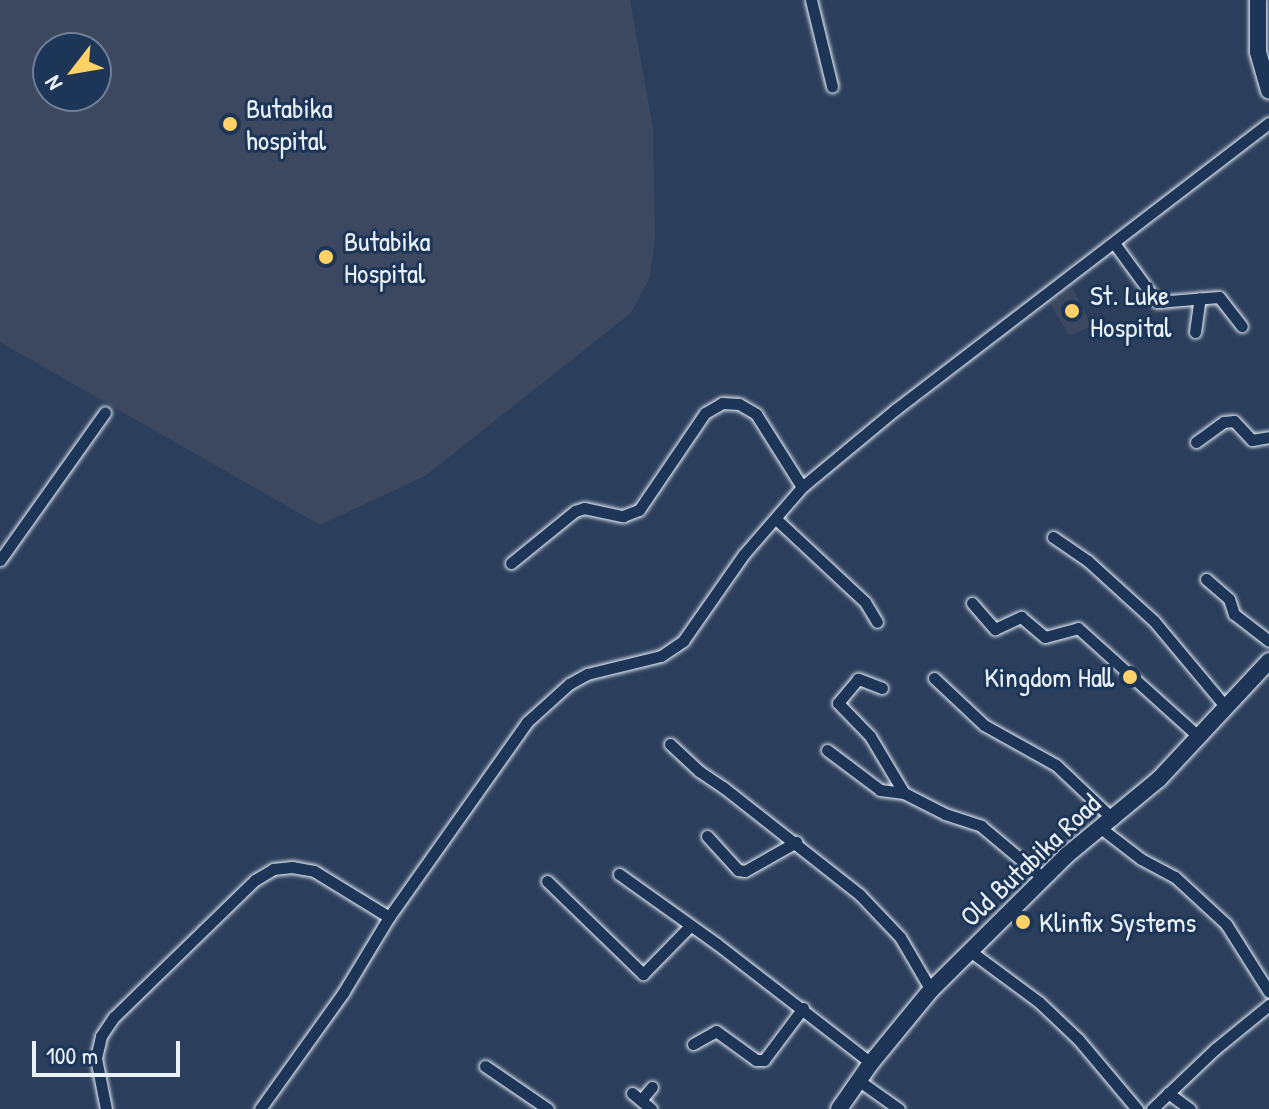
<!DOCTYPE html>
<html>
<head>
<meta charset="utf-8">
<style>
	body { margin:0 }
	#map { position:relative; width:1269px; height:1109px; overflow:hidden; background:#2b3e5b; font-family:"Patrick Hand",sans-serif }
	div>[style] { position:absolute }
	.built>* { inset:0; background:#3c4860 }
	.roads { filter:drop-shadow(0 0 2px #e8f1f8) drop-shadow(0 0 2px #e8f1f8) }
	.minor>* { height:11px; margin:-5.5px; padding:0 5.5px; transform-origin:5.5px; border-radius:5.5px; background:#1d3557 }
	.secondary>* { height:16px; margin:-8px; padding:0 8px; transform-origin:8px; border-radius:8px; background:#1d3557 }
	.dots>* { width:22px; height:22px; translate:-50% -50%; box-sizing:border-box; border:4px solid #1d3557; border-radius:50% }
	span { translate:-50% -50%; white-space:nowrap; text-align:center; line-height:1.15; -webkit-text-stroke:6px #1d3557; paint-order:stroke }
	.poi-label { font-size:28px; color:#e8f1f8 }
	.left { translate:0 -50%; text-align:left }
	.right { translate:-100% -50%; text-align:right }
	.street-label { font-size:28px; color:#e8f1f8 }
	.north { position:absolute; left:32px; top:32px; width:80px; height:80px; box-sizing:border-box; background:#1d3557; border:2px solid #6e8097; border-radius:50%; rotate:239deg; font-size:22px; font-weight:700; line-height:32px; text-align:center; color:#e8f1f8 }
	.north::after { content:''; display:block; margin:auto; width:28px; height:36px; background:#ffd166; clip-path:polygon(50% 0,100% 100%,50% 72%,0 100%) }
	.scale { position:absolute; left:32px; top:1041px; width:148px; height:36px; box-sizing:border-box; border:4px solid #e8f1f8; border-top:0; padding-left:10px; font-size:24px; line-height:28px; white-space:nowrap; color:#e8f1f8; -webkit-text-stroke:6px #1d3557; paint-order:stroke }
</style>
</head>
<body>
<div id="map">
	<div class="built">
		<div style="clip-path:polygon(evenodd,0 0,630px 0,653px 128px,655px 237px,650px 277px,631px 313px,425px 476px,320px 525px,0 342px,0 0,96px 48px,96px 96px,48px 96px,48px 48px,96px 48px)"></div>
		<div style="clip-path:polygon(1073px 289px,1092px 326px,1069px 336px,1050px 303px)"></div>
	</div>
	<div class="roads">
		<div class="minor">
			<div style="left:811px;top:0;width:89px;rotate:76.3deg"></div>
			<div style="left:1114px;top:243px;width:73px;rotate:53.9deg"></div>
			<div style="left:1157px;top:302px;width:62px;rotate:-4.6deg"></div>
			<div style="left:1219px;top:297px;width:37px;rotate:52deg"></div>
			<div style="left:1195px;top:332px;width:34px;rotate:-82deg"></div>
			<div style="left:1196px;top:442px;width:34px;rotate:-36deg"></div>
			<div style="left:1224px;top:422px;width:10px;rotate:-6deg"></div>
			<div style="left:1234px;top:421px;width:26px;rotate:47deg"></div>
			<div style="left:1252px;top:440px;width:17px;rotate:-10deg"></div>
			<div style="left:776px;top:519px;width:122px;rotate:43deg"></div>
			<div style="left:865px;top:602px;width:23px;rotate:59deg"></div>
			<div style="left:1053px;top:537px;width:42px;rotate:34.4deg"></div>
			<div style="left:1088px;top:561px;width:89px;rotate:42.3deg"></div>
			<div style="left:1154px;top:621px;width:112px;rotate:50.1deg"></div>
			<div style="left:0;top:560px;width:181px;rotate:-54.6deg"></div>
			<div style="left:511px;top:563px;width:82px;rotate:-39.1deg"></div>
			<div style="left:575px;top:511px;width:9px;rotate:-18deg"></div>
			<div style="left:584px;top:508px;width:40px;rotate:12deg"></div>
			<div style="left:623px;top:516px;width:17px;rotate:-21deg"></div>
			<div style="left:639px;top:510px;width:117px;rotate:-55.8deg"></div>
			<div style="left:705px;top:413px;width:20px;rotate:-30deg"></div>
			<div style="left:722px;top:403px;width:17px;rotate:3deg"></div>
			<div style="left:739px;top:404px;width:20px;rotate:30deg"></div>
			<div style="left:756px;top:414px;width:86px;rotate:57.8deg"></div>
			<div style="left:1206px;top:579px;width:30px;rotate:41deg"></div>
			<div style="left:1229px;top:599px;width:16px;rotate:72deg"></div>
			<div style="left:1234px;top:614px;width:44px;rotate:37.6deg"></div>
			<div style="left:972px;top:603px;width:35px;rotate:49deg"></div>
			<div style="left:995px;top:629px;width:29px;rotate:-25deg"></div>
			<div style="left:1021px;top:617px;width:31px;rotate:40deg"></div>
			<div style="left:1045px;top:637px;width:34px;rotate:-15deg"></div>
			<div style="left:1078px;top:628px;width:163px;rotate:42deg"></div>
			<div style="left:934px;top:678px;width:69px;rotate:43.2deg"></div>
			<div style="left:984px;top:725px;width:82px;rotate:29.1deg"></div>
			<div style="left:1056px;top:765px;width:79px;rotate:43.5deg"></div>
			<div style="left:882px;top:688px;width:26px;rotate:-159deg"></div>
			<div style="left:858px;top:679px;width:31px;rotate:130deg"></div>
			<div style="left:838px;top:703px;width:46px;rotate:45.9deg"></div>
			<div style="left:870px;top:736px;width:66px;rotate:59.2deg"></div>
			<div style="left:904px;top:793px;width:46px;rotate:27.1deg"></div>
			<div style="left:945px;top:814px;width:38px;rotate:18deg"></div>
			<div style="left:981px;top:826px;width:81px;rotate:40deg"></div>
			<div style="left:670px;top:744px;width:40px;rotate:43deg"></div>
			<div style="left:699px;top:771px;width:29px;rotate:34deg"></div>
			<div style="left:723px;top:787px;width:174px;rotate:38.2deg"></div>
			<div style="left:860px;top:895px;width:58px;rotate:46.4deg"></div>
			<div style="left:900px;top:937px;width:61px;rotate:59.7deg"></div>
			<div style="left:827px;top:750px;width:66px;rotate:37deg"></div>
			<div style="left:880px;top:790px;width:24px;rotate:7deg"></div>
			<div style="left:1102px;top:829px;width:49px;rotate:37.6deg"></div>
			<div style="left:1141px;top:859px;width:38px;rotate:28deg"></div>
			<div style="left:1175px;top:877px;width:69px;rotate:42.7deg"></div>
			<div style="left:1226px;top:924px;width:80px;rotate:57.7deg"></div>
			<div style="left:707px;top:836px;width:46px;rotate:47.6deg"></div>
			<div style="left:738px;top:870px;width:7px;rotate:8deg"></div>
			<div style="left:745px;top:871px;width:59px;rotate:-29.6deg"></div>
			<div style="left:619px;top:874px;width:120px;rotate:35.5deg"></div>
			<div style="left:717px;top:944px;width:195px;rotate:37.7deg"></div>
			<div style="left:547px;top:881px;width:134px;rotate:44.1deg"></div>
			<div style="left:643px;top:974px;width:67px;rotate:-45.6deg"></div>
			<div style="left:970px;top:951px;width:86px;rotate:36.5deg"></div>
			<div style="left:1039px;top:1002px;width:54px;rotate:43.5deg"></div>
			<div style="left:1078px;top:1039px;width:92px;rotate:49.9deg"></div>
			<div style="left:693px;top:1044px;width:26px;rotate:-29deg"></div>
			<div style="left:716px;top:1031px;width:49px;rotate:35.9deg"></div>
			<div style="left:756px;top:1060px;width:8px"></div>
			<div style="left:764px;top:1060px;width:65px;rotate:-53.1deg"></div>
			<div style="left:485px;top:1066px;width:76px;rotate:34.3deg"></div>
			<div style="left:858px;top:1080px;width:50px;rotate:35.3deg"></div>
			<div style="left:632px;top:1093px;width:25px;rotate:40deg"></div>
			<div style="left:1168px;top:1093px;width:27px;rotate:36deg"></div>
			<div style="left:641px;top:1100px;width:17px;rotate:-50deg"></div>
			<div style="left:106px;top:1109px;width:52px;rotate:-101.1deg"></div>
			<div style="left:96px;top:1058px;width:23px;rotate:-77deg"></div>
			<div style="left:101px;top:1036px;width:23px;rotate:-56deg"></div>
			<div style="left:114px;top:1017px;width:197px;rotate:-44.2deg"></div>
			<div style="left:255px;top:880px;width:21px;rotate:-31deg"></div>
			<div style="left:273px;top:869px;width:19px;rotate:-6deg"></div>
			<div style="left:292px;top:867px;width:22px;rotate:10deg"></div>
			<div style="left:314px;top:871px;width:88px;rotate:31.5deg"></div>
			<div style="left:260px;top:1109px;width:143px;rotate:-54.4deg"></div>
			<div style="left:343px;top:993px;width:89px;rotate:-58.8deg"></div>
			<div style="left:389px;top:917px;width:239px;rotate:-54.7deg"></div>
			<div style="left:527px;top:722px;width:57px;rotate:-42.1deg"></div>
			<div style="left:569px;top:684px;width:21px;rotate:-29deg"></div>
			<div style="left:587px;top:674px;width:76px;rotate:-13.7deg"></div>
			<div style="left:661px;top:656px;width:27px;rotate:-34deg"></div>
			<div style="left:683px;top:641px;width:106px;rotate:-55deg"></div>
			<div style="left:744px;top:554px;width:89px;rotate:-49.1deg"></div>
			<div style="left:802px;top:487px;width:122px;rotate:-39.7deg"></div>
			<div style="left:896px;top:409px;width:470px;rotate:-37.5deg"></div>
			<div style="left:1152px;top:1109px;width:87px;rotate:-43.6deg"></div>
			<div style="left:1215px;top:1049px;width:70px;rotate:-39.2deg"></div>
		</div>
		<div class="secondary">
			<div style="left:1258px;top:0;width:52px;rotate:90deg"></div>
			<div style="left:1258px;top:52px;width:40px;rotate:74deg"></div>
			<div style="left:839px;top:1109px;width:56px;rotate:-55.2deg"></div>
			<div style="left:871px;top:1063px;width:94px;rotate:-50.6deg"></div>
			<div style="left:931px;top:990px;width:192px;rotate:-44.8deg"></div>
			<div style="left:1067px;top:855px;width:119px;rotate:-39.6deg"></div>
			<div style="left:1159px;top:779px;width:161px;rotate:-47deg"></div>
		</div>
	</div>
	<div class="dots">
		<div style="left:230px;top:124px;background:#ffd166"></div>
		<div style="left:326px;top:257px;background:#ffd166"></div>
		<div style="left:1072px;top:311px;background:#ffd166"></div>
		<div style="left:1130px;top:677px;background:#ffd166"></div>
		<div style="left:1023px;top:922px;background:#ffd166"></div>
	</div>
	<div class="poi-label">
		<span class="left" style="left:246px;top:124px">Butabika<br>hospital</span>
		<span class="left" style="left:344px;top:257px">Butabika<br>Hospital</span>
		<span class="left" style="left:1090px;top:311px">St. Luke<br>Hospital</span>
		<span class="right" style="left:1114px;top:677px">Kingdom Hall</span>
		<span class="left" style="left:1039px;top:922px">Klinfix Systems</span>
	</div>
	<div class="street-label">
		<span style="left:1030px;top:860px;rotate:-43deg">Old Butabika Road</span>
	</div>
	<div class="north">N</div>
	<div class="scale">100 m</div>
</div>
</body>
</html>
